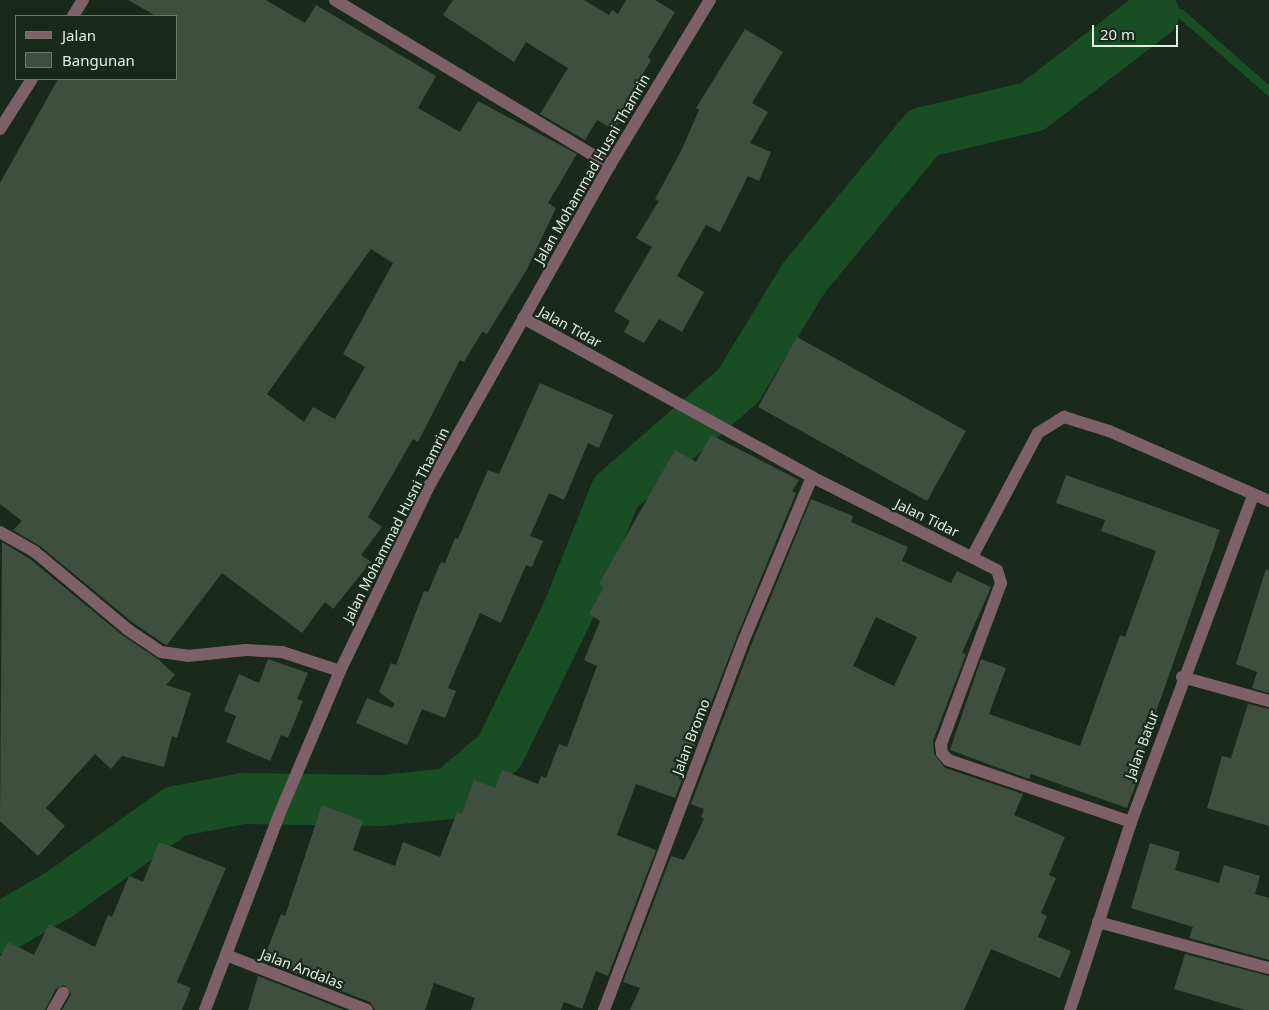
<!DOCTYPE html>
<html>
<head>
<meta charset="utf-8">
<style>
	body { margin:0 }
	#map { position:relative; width:1269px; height:1010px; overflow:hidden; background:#19291b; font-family:"Noto Sans",sans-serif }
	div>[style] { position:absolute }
	.stream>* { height:9px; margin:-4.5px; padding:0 4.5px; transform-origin:4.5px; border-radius:4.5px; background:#194d24 }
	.river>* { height:51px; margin:-25.5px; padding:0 25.5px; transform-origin:25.5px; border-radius:25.5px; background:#194d24 }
	.building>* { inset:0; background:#3e4f40 }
	.minor>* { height:12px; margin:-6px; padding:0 6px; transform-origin:6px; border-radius:6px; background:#7d6068 }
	span { translate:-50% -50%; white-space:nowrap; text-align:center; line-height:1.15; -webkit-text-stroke:4.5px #19291b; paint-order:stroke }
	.street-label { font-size:14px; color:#e3ede4 }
	.legend { position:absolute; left:15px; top:15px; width:162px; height:65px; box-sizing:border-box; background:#19291b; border:1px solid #6a776b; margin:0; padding:6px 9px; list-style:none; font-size:15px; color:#e3ede4 }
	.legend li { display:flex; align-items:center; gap:10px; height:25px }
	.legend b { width:25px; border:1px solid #6a776b }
	.scale { position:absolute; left:1092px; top:25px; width:86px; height:22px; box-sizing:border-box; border:2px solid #e3ede4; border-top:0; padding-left:6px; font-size:15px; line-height:18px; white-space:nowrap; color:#e3ede4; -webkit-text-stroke:4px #19291b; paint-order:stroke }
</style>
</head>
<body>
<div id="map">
	<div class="stream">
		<div style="left:1153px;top:13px;width:27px"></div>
		<div style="left:1180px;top:13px;width:118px;rotate:41.2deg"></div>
		<div style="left:1153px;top:13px;width:18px;rotate:-47deg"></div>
	</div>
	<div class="river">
		<div style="left:0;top:928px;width:66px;rotate:-30.1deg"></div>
		<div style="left:57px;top:895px;width:145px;rotate:-35.4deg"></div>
		<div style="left:175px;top:811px;width:69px;rotate:-10.8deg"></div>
		<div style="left:243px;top:798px;width:138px;rotate:0.8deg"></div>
		<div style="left:381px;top:800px;width:68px;rotate:-5.9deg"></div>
		<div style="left:449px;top:793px;width:65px;rotate:-40deg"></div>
		<div style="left:499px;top:751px;width:155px;rotate:-63.9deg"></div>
		<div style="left:567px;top:612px;width:129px;rotate:-68.2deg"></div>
		<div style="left:615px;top:492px;width:163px;rotate:-41deg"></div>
		<div style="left:738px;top:385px;width:125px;rotate:-58.7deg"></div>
		<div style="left:803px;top:278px;width:189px;rotate:-50.6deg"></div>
		<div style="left:923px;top:132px;width:112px;rotate:-13.4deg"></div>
		<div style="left:1032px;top:106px;width:153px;rotate:-37.5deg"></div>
	</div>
	<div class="building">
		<div style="clip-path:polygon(evenodd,128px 0,266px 0,305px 23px,316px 5px,436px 76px,418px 108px,460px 132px,478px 101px,577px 154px,548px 203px,556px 208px,526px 271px,487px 334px,482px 332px,464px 362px,460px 360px,418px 442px,413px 439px,368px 517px,382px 527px,361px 555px,371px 562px,333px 609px,325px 602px,302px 633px,222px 573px,167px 645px,164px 644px,132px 622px,40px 546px,13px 530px,22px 521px,0 504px,0 183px,58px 79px,176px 79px,176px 16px,156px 16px,128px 0,371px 249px,393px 263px,343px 354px,365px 367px,335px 419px,313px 407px,304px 422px,267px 394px,371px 249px)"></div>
		<div style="clip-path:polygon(453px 0,584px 0,609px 15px,612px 10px,618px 14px,626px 0,655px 0,675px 12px,648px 57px,651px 60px,635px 87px,639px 89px,614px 130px,597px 120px,585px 140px,540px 114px,568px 68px,526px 42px,514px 62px,443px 15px)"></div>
		<div style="clip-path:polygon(745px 29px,783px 52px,752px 103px,768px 112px,750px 143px,771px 152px,759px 181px,748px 176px,720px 232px,706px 225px,677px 276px,704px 292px,682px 332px,659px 319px,644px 343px,624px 332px,630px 321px,614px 311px,652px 247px,636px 238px,659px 201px,655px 199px,681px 151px,699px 110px,696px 108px)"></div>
		<div style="clip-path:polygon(797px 337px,966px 431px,927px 501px,758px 407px)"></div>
		<div style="clip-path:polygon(540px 383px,613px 415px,599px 448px,588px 443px,564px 500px,549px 493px,530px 536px,543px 541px,532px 567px,526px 565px,501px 623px,480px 613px,448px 688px,456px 691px,445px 718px,422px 709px,407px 745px,356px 723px,367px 698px,392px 708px,395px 704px,379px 692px,391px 663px,396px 665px,424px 591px,428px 592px,441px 562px,445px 563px,455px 538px,458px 539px,488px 470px,499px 474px)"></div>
		<div style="clip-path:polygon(711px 435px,799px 480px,792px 491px,796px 493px,736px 639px,675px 798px,636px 784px,617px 835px,656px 850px,608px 976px,596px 971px,582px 1009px,564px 1002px,561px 1010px,471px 1010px,475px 998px,434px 983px,425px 1010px,375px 1010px,370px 1002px,263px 961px,281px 914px,285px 916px,322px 805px,363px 821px,353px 850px,395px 866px,403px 842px,440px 857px,457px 812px,462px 814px,474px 780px,495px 788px,502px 770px,538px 784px,541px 776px,546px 778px,559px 744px,567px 747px,597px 666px,584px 660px,600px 621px,589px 614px,604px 587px,599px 584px,675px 450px,696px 462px)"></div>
		<div style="clip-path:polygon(1066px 475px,1220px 530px,1137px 766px,1142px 768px,1127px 808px,1031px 774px,1029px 779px,950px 750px,981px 659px,1006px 668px,989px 714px,1080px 746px,1120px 635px,1125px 637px,1156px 551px,1101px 531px,1105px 520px,1056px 503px)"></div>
		<div style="clip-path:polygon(evenodd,811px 499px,853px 516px,851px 522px,908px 547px,902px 561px,951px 583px,957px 571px,991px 587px,962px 653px,966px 654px,933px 741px,934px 754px,945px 768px,1023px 794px,1014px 815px,1065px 837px,1049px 875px,1056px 878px,1041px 913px,1047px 916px,1038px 937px,1071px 951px,1060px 978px,991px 949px,964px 1010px,630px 1010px,640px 988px,623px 982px,671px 856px,684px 860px,704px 819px,701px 817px,704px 809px,691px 804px,751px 645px,811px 499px,876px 617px,917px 637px,894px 686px,853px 666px,876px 617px)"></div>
		<div style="clip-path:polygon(2px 542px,30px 559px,122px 635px,158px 659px,175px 675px,166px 685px,191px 693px,177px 738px,172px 736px,164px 767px,122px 756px,111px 769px,95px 754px,46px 808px,65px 826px,38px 856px,0 821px)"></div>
		<div style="clip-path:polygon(1266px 569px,1269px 570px,1269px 693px,1252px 688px,1257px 672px,1236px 664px)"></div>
		<div style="clip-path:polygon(268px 659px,308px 673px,297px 699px,303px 701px,288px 738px,281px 735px,270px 761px,226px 742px,236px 716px,224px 711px,239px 674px,259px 683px)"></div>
		<div style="clip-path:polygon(1248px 704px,1269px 709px,1269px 826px,1207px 808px,1222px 756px,1231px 758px)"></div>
		<div style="clip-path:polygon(159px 842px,226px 868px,177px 982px,191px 988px,182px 1010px,62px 1010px,71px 994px,64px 985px,56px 989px,45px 1010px,0 1010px,0 957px,8px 942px,34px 955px,49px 924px,95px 947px,108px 915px,112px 917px,129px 876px,143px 882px)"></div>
		<div style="clip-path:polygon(1150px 843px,1180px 852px,1175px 870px,1219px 883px,1224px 865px,1260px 876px,1255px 894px,1269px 898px,1269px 960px,1189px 938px,1193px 927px,1131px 908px)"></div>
		<div style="clip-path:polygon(1185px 954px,1269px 976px,1269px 1010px,1245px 1010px,1174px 989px)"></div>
		<div style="clip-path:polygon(258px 976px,345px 1010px,248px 1010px)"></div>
	</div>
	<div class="minor">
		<div style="left:335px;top:0;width:321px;rotate:31deg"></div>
		<div style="left:73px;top:16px;width:19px;rotate:-58deg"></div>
		<div style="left:0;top:129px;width:59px;rotate:-57.4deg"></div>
		<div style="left:523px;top:318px;width:330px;rotate:28.8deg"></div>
		<div style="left:812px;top:477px;width:207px;rotate:26.7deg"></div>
		<div style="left:997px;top:570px;width:14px;rotate:73deg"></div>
		<div style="left:1001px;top:583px;width:172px;rotate:110.4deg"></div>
		<div style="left:941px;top:744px;width:9px;rotate:84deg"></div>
		<div style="left:942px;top:753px;width:9px;rotate:49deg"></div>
		<div style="left:948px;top:760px;width:193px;rotate:18.7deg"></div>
		<div style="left:0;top:532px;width:40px;rotate:29.7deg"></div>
		<div style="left:35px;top:552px;width:120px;rotate:39.9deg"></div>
		<div style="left:127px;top:629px;width:41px;rotate:34.1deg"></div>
		<div style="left:161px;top:652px;width:27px;rotate:8deg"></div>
		<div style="left:188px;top:656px;width:58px;rotate:-5.9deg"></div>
		<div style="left:246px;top:650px;width:36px;rotate:3deg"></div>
		<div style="left:282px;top:652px;width:61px;rotate:18.1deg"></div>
		<div style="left:972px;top:557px;width:140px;rotate:-62deg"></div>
		<div style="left:1038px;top:433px;width:31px;rotate:-32deg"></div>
		<div style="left:1064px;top:417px;width:47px;rotate:17.3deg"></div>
		<div style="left:1109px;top:431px;width:175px;rotate:23.6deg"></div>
		<div style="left:1182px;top:677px;width:90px;rotate:15.4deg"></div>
		<div style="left:1098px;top:922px;width:177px;rotate:15.1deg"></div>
		<div style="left:226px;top:955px;width:151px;rotate:21.3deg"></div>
		<div style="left:53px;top:1010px;width:20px;rotate:-60deg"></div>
		<div style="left:205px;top:1010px;width:209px;rotate:-69.2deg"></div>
		<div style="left:279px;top:815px;width:156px;rotate:-67deg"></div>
		<div style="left:340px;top:671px;width:205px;rotate:-64.3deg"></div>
		<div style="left:429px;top:486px;width:369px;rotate:-60.6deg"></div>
		<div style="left:610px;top:165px;width:193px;rotate:-58.8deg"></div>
		<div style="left:604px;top:1010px;width:393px;rotate:-69.3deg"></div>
		<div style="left:743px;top:642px;width:179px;rotate:-67.3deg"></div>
		<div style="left:1070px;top:1010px;width:198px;rotate:-72deg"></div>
		<div style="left:1131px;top:822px;width:349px;rotate:-69.5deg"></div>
	</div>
	<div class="street-label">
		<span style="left:592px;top:169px;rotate:-60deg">Jalan Mohammad Husni Thamrin</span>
		<span style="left:570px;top:327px;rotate:29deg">Jalan Tidar</span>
		<span style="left:927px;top:518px;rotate:26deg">Jalan Tidar</span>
		<span style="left:396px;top:525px;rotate:-63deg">Jalan Mohammad Husni Thamrin</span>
		<span style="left:691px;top:737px;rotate:-69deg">Jalan Bromo</span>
		<span style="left:1142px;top:745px;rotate:-70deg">Jalan Batur</span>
		<span style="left:302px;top:969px;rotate:21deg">Jalan Andalas</span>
	</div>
	<ul class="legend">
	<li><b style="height:6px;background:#7d6068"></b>Jalan</li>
	<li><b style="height:14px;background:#3e4f40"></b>Bangunan</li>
	</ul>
	<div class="scale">20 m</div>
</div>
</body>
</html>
